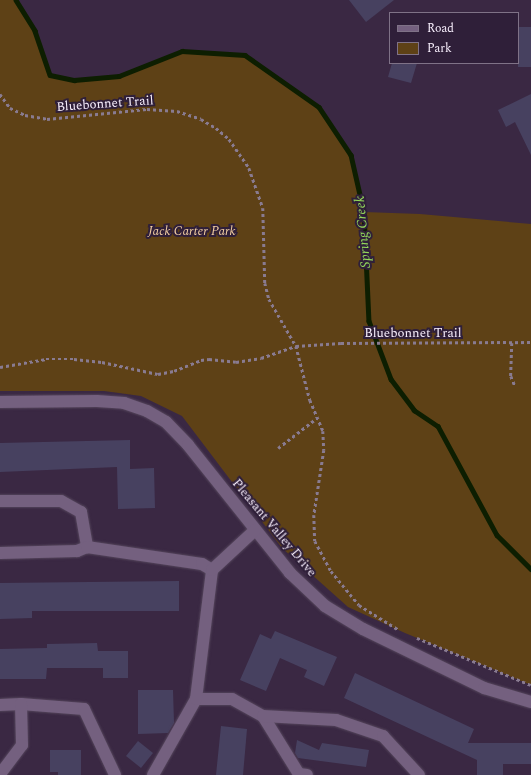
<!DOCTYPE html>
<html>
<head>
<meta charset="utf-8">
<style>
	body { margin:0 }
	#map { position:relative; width:531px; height:775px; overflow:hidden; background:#3a2843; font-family:Spectral,serif }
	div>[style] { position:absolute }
	.green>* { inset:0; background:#5e4116 }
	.stream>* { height:4.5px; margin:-2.25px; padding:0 2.25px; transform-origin:2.25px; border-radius:2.25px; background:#0d1e01 }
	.building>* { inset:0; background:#474160 }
	.path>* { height:2.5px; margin-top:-1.25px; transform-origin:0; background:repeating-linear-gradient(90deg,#897b91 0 3px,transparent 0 6px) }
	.roads { filter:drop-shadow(0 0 1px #55465c) drop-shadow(0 0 1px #55465c) }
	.minor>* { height:12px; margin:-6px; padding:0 6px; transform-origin:6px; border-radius:6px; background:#74607f }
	span { translate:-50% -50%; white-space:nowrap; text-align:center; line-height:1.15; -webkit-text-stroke:4px #2f1f39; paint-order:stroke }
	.street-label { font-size:13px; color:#f8effd }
	.park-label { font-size:13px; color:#f3cfa3; font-style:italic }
	.water-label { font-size:14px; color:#94da5b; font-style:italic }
	.legend { position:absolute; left:389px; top:12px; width:130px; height:52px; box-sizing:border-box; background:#2f1f39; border:1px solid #7f7287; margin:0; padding:5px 7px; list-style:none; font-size:12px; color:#f8effd }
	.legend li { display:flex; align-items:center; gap:8px; height:20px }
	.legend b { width:20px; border:1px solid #7f7287 }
</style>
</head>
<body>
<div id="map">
	<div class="green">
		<div style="clip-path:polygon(0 0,16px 0,35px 31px,50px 75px,74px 80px,119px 76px,182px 51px,245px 55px,319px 107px,351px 155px,364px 212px,420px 214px,531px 224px,531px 685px,405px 633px,348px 607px,282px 548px,182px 416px,141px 396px,104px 391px,0 391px)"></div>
	</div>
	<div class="stream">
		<div style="left:16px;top:0;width:36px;rotate:58deg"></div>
		<div style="left:35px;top:31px;width:46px;rotate:71.2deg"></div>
		<div style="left:50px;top:75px;width:25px;rotate:12deg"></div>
		<div style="left:74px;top:80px;width:45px;rotate:-5.1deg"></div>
		<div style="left:119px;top:76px;width:68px;rotate:-21.6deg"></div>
		<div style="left:182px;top:51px;width:63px;rotate:3.6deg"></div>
		<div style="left:245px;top:55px;width:90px;rotate:35.1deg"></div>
		<div style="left:319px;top:107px;width:58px;rotate:56.3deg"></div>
		<div style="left:351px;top:155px;width:58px;rotate:77.2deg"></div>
		<div style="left:364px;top:212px;width:109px;rotate:87.4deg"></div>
		<div style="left:369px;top:321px;width:62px;rotate:69.2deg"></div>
		<div style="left:391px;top:379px;width:39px;rotate:53deg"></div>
		<div style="left:414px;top:410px;width:29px;rotate:34deg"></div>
		<div style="left:438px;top:426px;width:124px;rotate:61.6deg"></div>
		<div style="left:497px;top:535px;width:48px;rotate:45deg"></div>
	</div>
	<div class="building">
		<div style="clip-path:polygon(349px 0,394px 0,366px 22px)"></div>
		<div style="clip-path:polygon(518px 27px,531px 27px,531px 67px,518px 67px)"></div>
		<div style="clip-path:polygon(392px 63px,417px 63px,411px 83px,388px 77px)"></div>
		<div style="clip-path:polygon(531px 94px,531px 155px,515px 122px,506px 127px,498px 110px)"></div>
		<div style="clip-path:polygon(130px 440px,130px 469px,154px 468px,155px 508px,118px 509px,117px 467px,0 472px,0 443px)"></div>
		<div style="clip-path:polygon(179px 581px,179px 611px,32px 611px,32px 618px,0 619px,0 583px)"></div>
		<div style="clip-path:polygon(275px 631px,337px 657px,324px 686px,304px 677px,307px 670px,280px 658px,266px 691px,240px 680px,260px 634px,271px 639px)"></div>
		<div style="clip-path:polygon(97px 643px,98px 651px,128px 651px,128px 678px,103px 678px,103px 668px,47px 668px,46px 679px,0 679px,0 649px,47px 648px,47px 644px)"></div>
		<div style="clip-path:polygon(355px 673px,474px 729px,468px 743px,531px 743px,531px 764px,503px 764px,503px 775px,477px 775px,477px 760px,344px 698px)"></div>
		<div style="clip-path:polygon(138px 690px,173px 690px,174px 723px,168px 733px,138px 734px)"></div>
		<div style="clip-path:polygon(221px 726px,247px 729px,243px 775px,216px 775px)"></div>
		<div style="clip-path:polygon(297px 740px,319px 750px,322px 743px,369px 750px,366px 767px,298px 758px,295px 753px)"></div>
		<div style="clip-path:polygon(138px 741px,153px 753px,141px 768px,126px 756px)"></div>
		<div style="clip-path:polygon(50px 750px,81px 750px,81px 775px,58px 775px,58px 772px,50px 772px)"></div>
	</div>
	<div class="path">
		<div style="left:0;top:94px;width:17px;rotate:54deg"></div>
		<div style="left:10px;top:108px;width:17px;rotate:25deg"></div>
		<div style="left:25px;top:115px;width:22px;rotate:10deg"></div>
		<div style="left:47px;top:119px;width:100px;rotate:-5.7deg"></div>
		<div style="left:147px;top:109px;width:30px;rotate:4deg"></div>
		<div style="left:177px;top:111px;width:25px;rotate:18deg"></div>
		<div style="left:201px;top:119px;width:17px;rotate:31deg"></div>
		<div style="left:216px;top:128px;width:17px;rotate:40deg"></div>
		<div style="left:229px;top:139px;width:35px;rotate:55deg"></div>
		<div style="left:249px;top:168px;width:42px;rotate:70.7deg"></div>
		<div style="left:263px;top:208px;width:75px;rotate:88.5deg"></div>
		<div style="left:265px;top:283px;width:16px;rotate:76deg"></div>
		<div style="left:269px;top:299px;width:54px;rotate:60.1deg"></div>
		<div style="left:296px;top:346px;width:56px;rotate:75.5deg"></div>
		<div style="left:310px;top:400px;width:34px;rotate:67deg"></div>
		<div style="left:323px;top:431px;width:19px;rotate:87deg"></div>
		<div style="left:324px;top:450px;width:66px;rotate:98.7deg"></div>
		<div style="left:314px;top:515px;width:26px;rotate:88deg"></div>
		<div style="left:315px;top:541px;width:34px;rotate:62deg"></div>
		<div style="left:331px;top:571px;width:44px;rotate:50.5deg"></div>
		<div style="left:359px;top:605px;width:47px;rotate:32deg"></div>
		<div style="left:512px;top:343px;width:33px;rotate:92deg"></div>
		<div style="left:511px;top:376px;width:11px;rotate:68deg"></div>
		<div style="left:0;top:367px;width:47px;rotate:-9.9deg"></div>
		<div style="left:46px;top:359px;width:28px"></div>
		<div style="left:74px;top:359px;width:28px;rotate:6deg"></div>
		<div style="left:102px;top:362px;width:57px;rotate:12.1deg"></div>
		<div style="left:158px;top:374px;width:16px;rotate:-11deg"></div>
		<div style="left:174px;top:371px;width:29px;rotate:-22deg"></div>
		<div style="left:201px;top:360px;width:8px;rotate:-7deg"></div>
		<div style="left:209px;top:359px;width:27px;rotate:6deg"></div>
		<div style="left:236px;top:362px;width:25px;rotate:-9deg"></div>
		<div style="left:261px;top:358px;width:37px;rotate:-19deg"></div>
		<div style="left:296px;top:346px;width:45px;rotate:-3.8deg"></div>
		<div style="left:341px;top:343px;width:190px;rotate:-0.3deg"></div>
		<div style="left:278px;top:448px;width:49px;rotate:-37.6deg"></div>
		<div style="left:417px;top:638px;width:123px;rotate:22.4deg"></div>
	</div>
	<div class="roads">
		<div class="minor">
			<div style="left:0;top:402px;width:97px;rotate:-0.6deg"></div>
			<div style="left:97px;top:401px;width:27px;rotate:4deg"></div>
			<div style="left:124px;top:403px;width:24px;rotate:19deg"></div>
			<div style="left:147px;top:411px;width:22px;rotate:30deg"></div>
			<div style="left:166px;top:422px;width:32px;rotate:46deg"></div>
			<div style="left:188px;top:445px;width:164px;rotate:51.4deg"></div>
			<div style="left:290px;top:573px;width:48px;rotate:43.3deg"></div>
			<div style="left:325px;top:606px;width:44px;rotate:31.2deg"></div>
			<div style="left:363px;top:629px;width:135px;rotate:26deg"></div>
			<div style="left:484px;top:688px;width:49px;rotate:16.6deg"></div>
			<div style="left:0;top:501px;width:61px"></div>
			<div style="left:61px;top:501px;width:23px;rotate:29deg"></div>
			<div style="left:81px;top:512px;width:36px;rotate:80deg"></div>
			<div style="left:87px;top:547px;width:11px;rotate:158deg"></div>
			<div style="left:77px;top:551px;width:77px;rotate:178.5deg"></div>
			<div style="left:87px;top:547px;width:116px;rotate:8.4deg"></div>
			<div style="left:202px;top:564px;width:12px;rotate:31deg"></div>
			<div style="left:196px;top:699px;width:36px"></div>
			<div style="left:232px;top:699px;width:35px;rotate:29deg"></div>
			<div style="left:263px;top:716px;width:68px;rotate:58.2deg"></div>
			<div style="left:299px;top:774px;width:8px;rotate:7deg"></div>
			<div style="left:21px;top:704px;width:63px;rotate:4.5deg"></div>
			<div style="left:84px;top:709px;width:73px;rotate:64.8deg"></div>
			<div style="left:0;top:705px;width:21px;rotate:-3deg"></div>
			<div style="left:21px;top:704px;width:41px;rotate:88.6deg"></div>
			<div style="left:22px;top:745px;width:36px;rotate:127deg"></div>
			<div style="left:263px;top:716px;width:73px;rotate:3.1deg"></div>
			<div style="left:336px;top:720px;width:50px;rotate:18.8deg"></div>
			<div style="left:383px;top:736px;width:53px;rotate:47.3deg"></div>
			<div style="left:153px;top:775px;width:87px;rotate:-60.5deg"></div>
			<div style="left:196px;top:699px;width:130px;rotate:-82.9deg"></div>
			<div style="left:212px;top:570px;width:59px;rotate:-42.9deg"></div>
		</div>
	</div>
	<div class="street-label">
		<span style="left:105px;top:104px;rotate:-4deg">Bluebonnet Trail</span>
		<span style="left:413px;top:333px">Bluebonnet Trail</span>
		<span style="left:274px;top:528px;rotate:50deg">Pleasant Valley Drive</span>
	</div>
	<div class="park-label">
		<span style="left:192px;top:231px">Jack Carter Park</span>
	</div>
	<div class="water-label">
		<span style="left:363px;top:232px;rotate:-95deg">Spring Creek</span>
	</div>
	<ul class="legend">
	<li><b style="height:5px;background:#74607f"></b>Road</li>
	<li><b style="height:11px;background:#5e4116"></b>Park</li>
	</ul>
</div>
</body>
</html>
